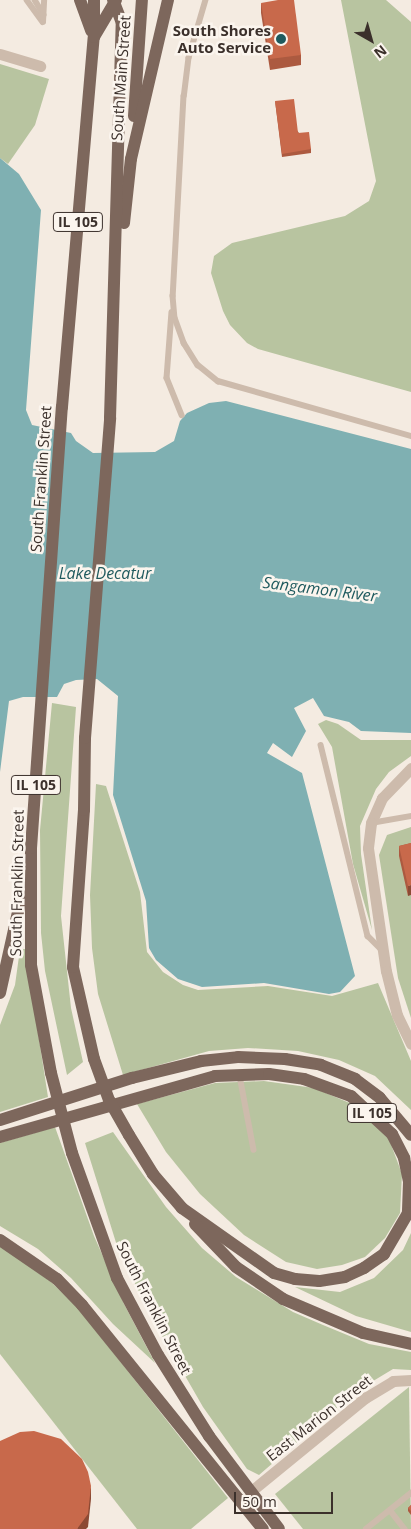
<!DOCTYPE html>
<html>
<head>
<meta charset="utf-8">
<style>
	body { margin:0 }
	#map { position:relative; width:411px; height:1529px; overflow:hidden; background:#f4ebe1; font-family:"Open Sans",sans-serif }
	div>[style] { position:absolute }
	.green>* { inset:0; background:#b8c4a0 }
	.water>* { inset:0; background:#7fb0b2 }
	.lane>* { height:5.5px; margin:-2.75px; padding:0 2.75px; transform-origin:2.75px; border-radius:2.75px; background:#cdbbac }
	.street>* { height:11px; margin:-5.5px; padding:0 5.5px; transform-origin:5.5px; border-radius:5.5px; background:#cdbbac }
	.primary>* { height:12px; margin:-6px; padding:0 6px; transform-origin:6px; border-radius:6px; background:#7d675c }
	.primary-bridge>* { height:12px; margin:-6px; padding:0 6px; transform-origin:6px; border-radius:6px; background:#7d675c }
	.wall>* { inset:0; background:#ac5a40 }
	.shaded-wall>* { inset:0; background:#8c4a34 }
	.building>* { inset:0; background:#c8694b }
	.dots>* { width:14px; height:14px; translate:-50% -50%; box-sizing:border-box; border:2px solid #fbf5ee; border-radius:50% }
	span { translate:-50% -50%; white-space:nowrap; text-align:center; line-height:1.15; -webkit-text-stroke:5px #fbf5ee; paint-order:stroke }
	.shield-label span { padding:1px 4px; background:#fbf5ee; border:1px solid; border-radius:4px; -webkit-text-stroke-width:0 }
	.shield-label { font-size:14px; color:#3b302b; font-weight:700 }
	.poi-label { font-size:15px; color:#3b302b; font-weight:700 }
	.right { translate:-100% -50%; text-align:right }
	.street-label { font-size:15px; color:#3b302b }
	.water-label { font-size:16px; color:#1f5a5e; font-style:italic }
	.north { position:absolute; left:346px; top:15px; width:50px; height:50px; -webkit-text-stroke:4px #fbf5ee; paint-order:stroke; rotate:142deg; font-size:14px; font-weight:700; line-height:20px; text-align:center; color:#3b302b }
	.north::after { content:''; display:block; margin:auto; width:18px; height:22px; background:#3b302b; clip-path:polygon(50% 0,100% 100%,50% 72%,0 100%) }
	.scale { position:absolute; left:234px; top:1492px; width:99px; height:22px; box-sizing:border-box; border:2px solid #3b302b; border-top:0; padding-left:6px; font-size:15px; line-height:18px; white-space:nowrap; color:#3b302b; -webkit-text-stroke:4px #fbf5ee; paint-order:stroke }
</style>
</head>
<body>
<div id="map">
	<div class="green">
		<div style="clip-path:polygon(341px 0,386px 0,411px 22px,411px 392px,258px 349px,247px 343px,230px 325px,223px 311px,211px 273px,214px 256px,232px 243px,345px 216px,369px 201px,376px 181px)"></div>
		<div style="clip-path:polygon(0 64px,49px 79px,35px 125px,8px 164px,0 158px)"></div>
		<div style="clip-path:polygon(52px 703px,76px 707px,61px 916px,71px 1008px,83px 1062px,67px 1075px,45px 971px,41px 933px,40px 830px)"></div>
		<div style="clip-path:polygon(326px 720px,338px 724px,361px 740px,411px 740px,411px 756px,389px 772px,376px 789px,360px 826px,361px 854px,372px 930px,353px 864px,332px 747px,318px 724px)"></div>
		<div style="clip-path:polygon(96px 784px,106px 786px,140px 892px,147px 952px,163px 972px,183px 985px,198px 990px,268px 986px,332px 996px,378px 983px,411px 1061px,411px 1110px,375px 1076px,339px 1060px,298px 1051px,248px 1048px,209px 1051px,123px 1075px,98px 994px,92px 948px,90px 895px)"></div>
		<div style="clip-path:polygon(411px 827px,411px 1018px,398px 978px,379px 855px,387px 835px)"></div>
		<div style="clip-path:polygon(20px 949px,25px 949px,48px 1097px,0 1112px,0 1025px,15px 985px)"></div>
		<div style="clip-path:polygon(264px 1081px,314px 1088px,359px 1107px,389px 1139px,402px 1174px,400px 1213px,385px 1238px,365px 1257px,342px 1265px,317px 1269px,286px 1262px,244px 1235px,200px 1194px,166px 1152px,137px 1104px,215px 1083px)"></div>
		<div style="clip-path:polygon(55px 1127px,94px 1236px,124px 1304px,155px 1363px,113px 1324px,71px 1278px,38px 1249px,0 1226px,0 1143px)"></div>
		<div style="clip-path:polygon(113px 1132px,166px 1207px,202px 1248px,236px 1277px,293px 1312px,323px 1325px,369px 1344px,411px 1352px,411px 1370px,393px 1369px,355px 1392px,259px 1475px,247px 1469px,203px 1407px,153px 1320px,118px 1249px,85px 1143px)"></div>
		<div style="clip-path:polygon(411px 1233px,411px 1332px,356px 1316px,295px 1287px,340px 1292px,374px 1278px,403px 1250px)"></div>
		<div style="clip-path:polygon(0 1246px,49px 1280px,78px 1308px,228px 1498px,191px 1529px,137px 1529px,0 1354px)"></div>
		<div style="clip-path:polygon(409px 1387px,411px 1529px,303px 1529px,275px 1494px)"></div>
	</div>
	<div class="water">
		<div style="clip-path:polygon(0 158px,19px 174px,41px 210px,26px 410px,32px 425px,71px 433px,76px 441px,93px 453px,155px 452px,174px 441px,180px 421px,187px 413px,209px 403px,226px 401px,411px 449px,411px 733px,361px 731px,349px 722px,324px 716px,313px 698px,294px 708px,306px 731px,292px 757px,273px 743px,267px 753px,302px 773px,355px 976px,340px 992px,329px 994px,264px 983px,202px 987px,178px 979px,156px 960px,149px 948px,146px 901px,113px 795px,118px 696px,97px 679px,76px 680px,64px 684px,57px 697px,23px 697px,9px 701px,0 772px)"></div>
	</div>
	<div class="lane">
		<div style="left:27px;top:0;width:27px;rotate:54deg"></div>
		<div style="left:35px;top:0;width:17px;rotate:59deg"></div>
		<div style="left:206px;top:0;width:60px;rotate:106.3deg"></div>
		<div style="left:189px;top:58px;width:38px;rotate:97deg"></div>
		<div style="left:184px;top:96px;width:200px;rotate:93.1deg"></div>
		<div style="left:173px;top:296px;width:22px;rotate:85deg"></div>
		<div style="left:175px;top:318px;width:27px;rotate:70deg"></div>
		<div style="left:184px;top:343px;width:26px;rotate:58deg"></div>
		<div style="left:198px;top:365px;width:26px;rotate:39deg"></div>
		<div style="left:218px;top:381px;width:201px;rotate:15.9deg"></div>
		<div style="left:43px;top:22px;width:22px;rotate:-87deg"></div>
		<div style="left:172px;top:312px;width:66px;rotate:94.3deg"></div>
		<div style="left:167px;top:378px;width:40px;rotate:68deg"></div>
		<div style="left:321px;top:745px;width:197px;rotate:76.2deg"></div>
		<div style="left:368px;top:936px;width:21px;rotate:45deg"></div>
		<div style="left:371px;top:823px;width:41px;rotate:-9.9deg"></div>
		<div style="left:240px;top:1076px;width:75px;rotate:79.3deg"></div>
		<div style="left:390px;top:1510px;width:24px;rotate:52deg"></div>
		<div style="left:366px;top:1529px;width:58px;rotate:-38.7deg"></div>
	</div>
	<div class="street">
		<div style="left:0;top:54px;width:42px;rotate:16.7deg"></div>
		<div style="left:411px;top:768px;width:42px;rotate:134deg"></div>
		<div style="left:382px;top:798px;width:27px;rotate:114deg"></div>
		<div style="left:371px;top:823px;width:25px;rotate:97deg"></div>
		<div style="left:368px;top:848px;width:124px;rotate:81.7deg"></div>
		<div style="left:386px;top:971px;width:45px;rotate:76deg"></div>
		<div style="left:397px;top:1015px;width:32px;rotate:64deg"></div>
		<div style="left:250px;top:1492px;width:149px;rotate:-39.3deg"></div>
		<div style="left:365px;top:1398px;width:33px;rotate:-31deg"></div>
		<div style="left:393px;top:1381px;width:18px;rotate:-3deg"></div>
	</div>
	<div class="primary">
		<div style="left:80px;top:0;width:33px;rotate:70deg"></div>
		<div style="left:94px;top:37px;width:43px;rotate:-59.3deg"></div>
		<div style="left:134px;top:116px;width:116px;rotate:-86.1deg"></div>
		<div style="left:124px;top:223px;width:64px;rotate:-83.8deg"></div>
		<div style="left:131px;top:159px;width:163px;rotate:-76.9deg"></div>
		<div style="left:0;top:993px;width:116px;rotate:-77.5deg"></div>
		<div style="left:94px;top:1059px;width:94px;rotate:-102.9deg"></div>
		<div style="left:73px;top:967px;width:157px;rotate:-86deg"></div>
		<div style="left:84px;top:810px;width:72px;rotate:-89.2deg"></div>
		<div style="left:85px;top:738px;width:321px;rotate:-85.5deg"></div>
		<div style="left:110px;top:418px;width:395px;rotate:-88.3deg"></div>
		<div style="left:122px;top:23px;width:25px;rotate:-111deg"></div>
		<div style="left:51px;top:1073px;width:110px;rotate:-100.5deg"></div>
		<div style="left:31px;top:965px;width:117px;rotate:-90deg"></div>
		<div style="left:31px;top:848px;width:442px;rotate:-86deg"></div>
		<div style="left:62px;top:407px;width:371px;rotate:-85.1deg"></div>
		<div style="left:94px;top:37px;width:37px;rotate:-90deg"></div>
		<div style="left:0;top:1120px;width:139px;rotate:-17.7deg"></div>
		<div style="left:132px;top:1078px;width:71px;rotate:-13.8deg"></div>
		<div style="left:201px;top:1061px;width:37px;rotate:-6deg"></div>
		<div style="left:238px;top:1057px;width:47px;rotate:2.4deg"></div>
		<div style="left:285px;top:1059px;width:36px;rotate:9deg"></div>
		<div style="left:321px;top:1065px;width:37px;rotate:22deg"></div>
		<div style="left:355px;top:1079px;width:31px;rotate:37deg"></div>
		<div style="left:380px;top:1098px;width:48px;rotate:50deg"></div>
		<div style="left:0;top:1137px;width:223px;rotate:-15.8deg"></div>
		<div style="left:215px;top:1076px;width:54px;rotate:-2.1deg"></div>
		<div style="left:269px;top:1074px;width:35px;rotate:8deg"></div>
		<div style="left:304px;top:1079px;width:50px;rotate:19.9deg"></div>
		<div style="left:351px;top:1096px;width:56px;rotate:42.8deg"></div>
		<div style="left:392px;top:1134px;width:27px;rotate:63deg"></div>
		<div style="left:404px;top:1158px;width:25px;rotate:78deg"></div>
		<div style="left:409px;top:1182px;width:31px;rotate:92deg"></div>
		<div style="left:408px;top:1213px;width:48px;rotate:120.3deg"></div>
		<div style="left:384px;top:1254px;width:24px;rotate:145deg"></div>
		<div style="left:364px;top:1268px;width:21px;rotate:155deg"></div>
		<div style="left:345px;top:1277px;width:26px;rotate:171deg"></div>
		<div style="left:319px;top:1281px;width:24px;rotate:-175deg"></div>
		<div style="left:295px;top:1279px;width:22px;rotate:-164deg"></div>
		<div style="left:274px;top:1273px;width:113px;rotate:-144.8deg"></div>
		<div style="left:182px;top:1208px;width:45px;rotate:-130.5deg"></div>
		<div style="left:153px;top:1174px;width:46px;rotate:-121.6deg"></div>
		<div style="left:72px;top:1153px;width:133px;rotate:70.2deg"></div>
		<div style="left:117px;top:1278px;width:87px;rotate:62deg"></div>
		<div style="left:158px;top:1355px;width:96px;rotate:57.8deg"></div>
		<div style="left:209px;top:1436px;width:116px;rotate:53deg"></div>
		<div style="left:195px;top:1224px;width:59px;rotate:46.4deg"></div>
		<div style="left:236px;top:1267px;width:57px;rotate:34.2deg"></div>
		<div style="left:283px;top:1299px;width:87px;rotate:23deg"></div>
		<div style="left:363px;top:1333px;width:49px;rotate:12.9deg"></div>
		<div style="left:0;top:1240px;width:69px;rotate:34.4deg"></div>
		<div style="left:57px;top:1279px;width:36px;rotate:46deg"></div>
		<div style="left:82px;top:1305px;width:288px;rotate:51.1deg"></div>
	</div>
	<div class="primary-bridge">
		<div style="left:94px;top:1059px;width:44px;rotate:69.9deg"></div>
		<div style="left:109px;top:1100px;width:40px;rotate:60.3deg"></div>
		<div style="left:51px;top:1073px;width:83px;rotate:75.3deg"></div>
	</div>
	<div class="wall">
		<div style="clip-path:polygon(261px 3px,301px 55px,301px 65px,270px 70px,261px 13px)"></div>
		<div style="clip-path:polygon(275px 101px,311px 149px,311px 153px,282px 157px)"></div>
		<div style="clip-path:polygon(411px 843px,408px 896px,399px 856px,399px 846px)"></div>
		<div style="clip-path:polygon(411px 1505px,411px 1515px,408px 1511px,408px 1508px)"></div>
	</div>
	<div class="shaded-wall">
		<div style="clip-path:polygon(411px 885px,411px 895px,408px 896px,408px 886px)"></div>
		<div style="clip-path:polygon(91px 1486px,91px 1499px,88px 1527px,86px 1529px,77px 1529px)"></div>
	</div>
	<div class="building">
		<div style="clip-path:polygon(278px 0,294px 0,301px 55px,270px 59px,261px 3px)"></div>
		<div style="clip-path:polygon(294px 99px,298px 133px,309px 132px,311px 149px,282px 154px,275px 101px)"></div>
		<div style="clip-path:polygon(411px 843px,411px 885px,408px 886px,399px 846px)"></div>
		<div style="clip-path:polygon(34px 1431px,61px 1439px,82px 1459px,88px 1472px,91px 1486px,88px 1514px,77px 1529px,0 1529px,0 1441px,20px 1432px)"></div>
		<div style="clip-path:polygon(411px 1505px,411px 1511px,408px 1508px)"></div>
	</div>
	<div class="dots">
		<div style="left:281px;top:39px;background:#1f5a5e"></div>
	</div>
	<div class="shield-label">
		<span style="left:78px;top:222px">IL 105</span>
		<span style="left:36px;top:785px">IL 105</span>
		<span style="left:372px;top:1113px">IL 105</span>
	</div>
	<div class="poi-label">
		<span class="right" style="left:271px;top:39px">South Shores<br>Auto Service</span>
	</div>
	<div class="street-label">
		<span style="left:121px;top:78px;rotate:-86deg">South Main Street</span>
		<span style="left:41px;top:479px;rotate:-86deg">South Franklin Street</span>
		<span style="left:17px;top:883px;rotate:-89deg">South Franklin Street</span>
		<span style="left:154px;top:1308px;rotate:63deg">South Franklin Street</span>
		<span style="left:319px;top:1418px;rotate:-38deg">East Marion Street</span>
	</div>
	<div class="water-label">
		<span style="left:105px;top:573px">Lake Decatur</span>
		<span style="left:320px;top:589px;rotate:7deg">Sangamon River</span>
	</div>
	<div class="north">N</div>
	<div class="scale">50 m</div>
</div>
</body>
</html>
